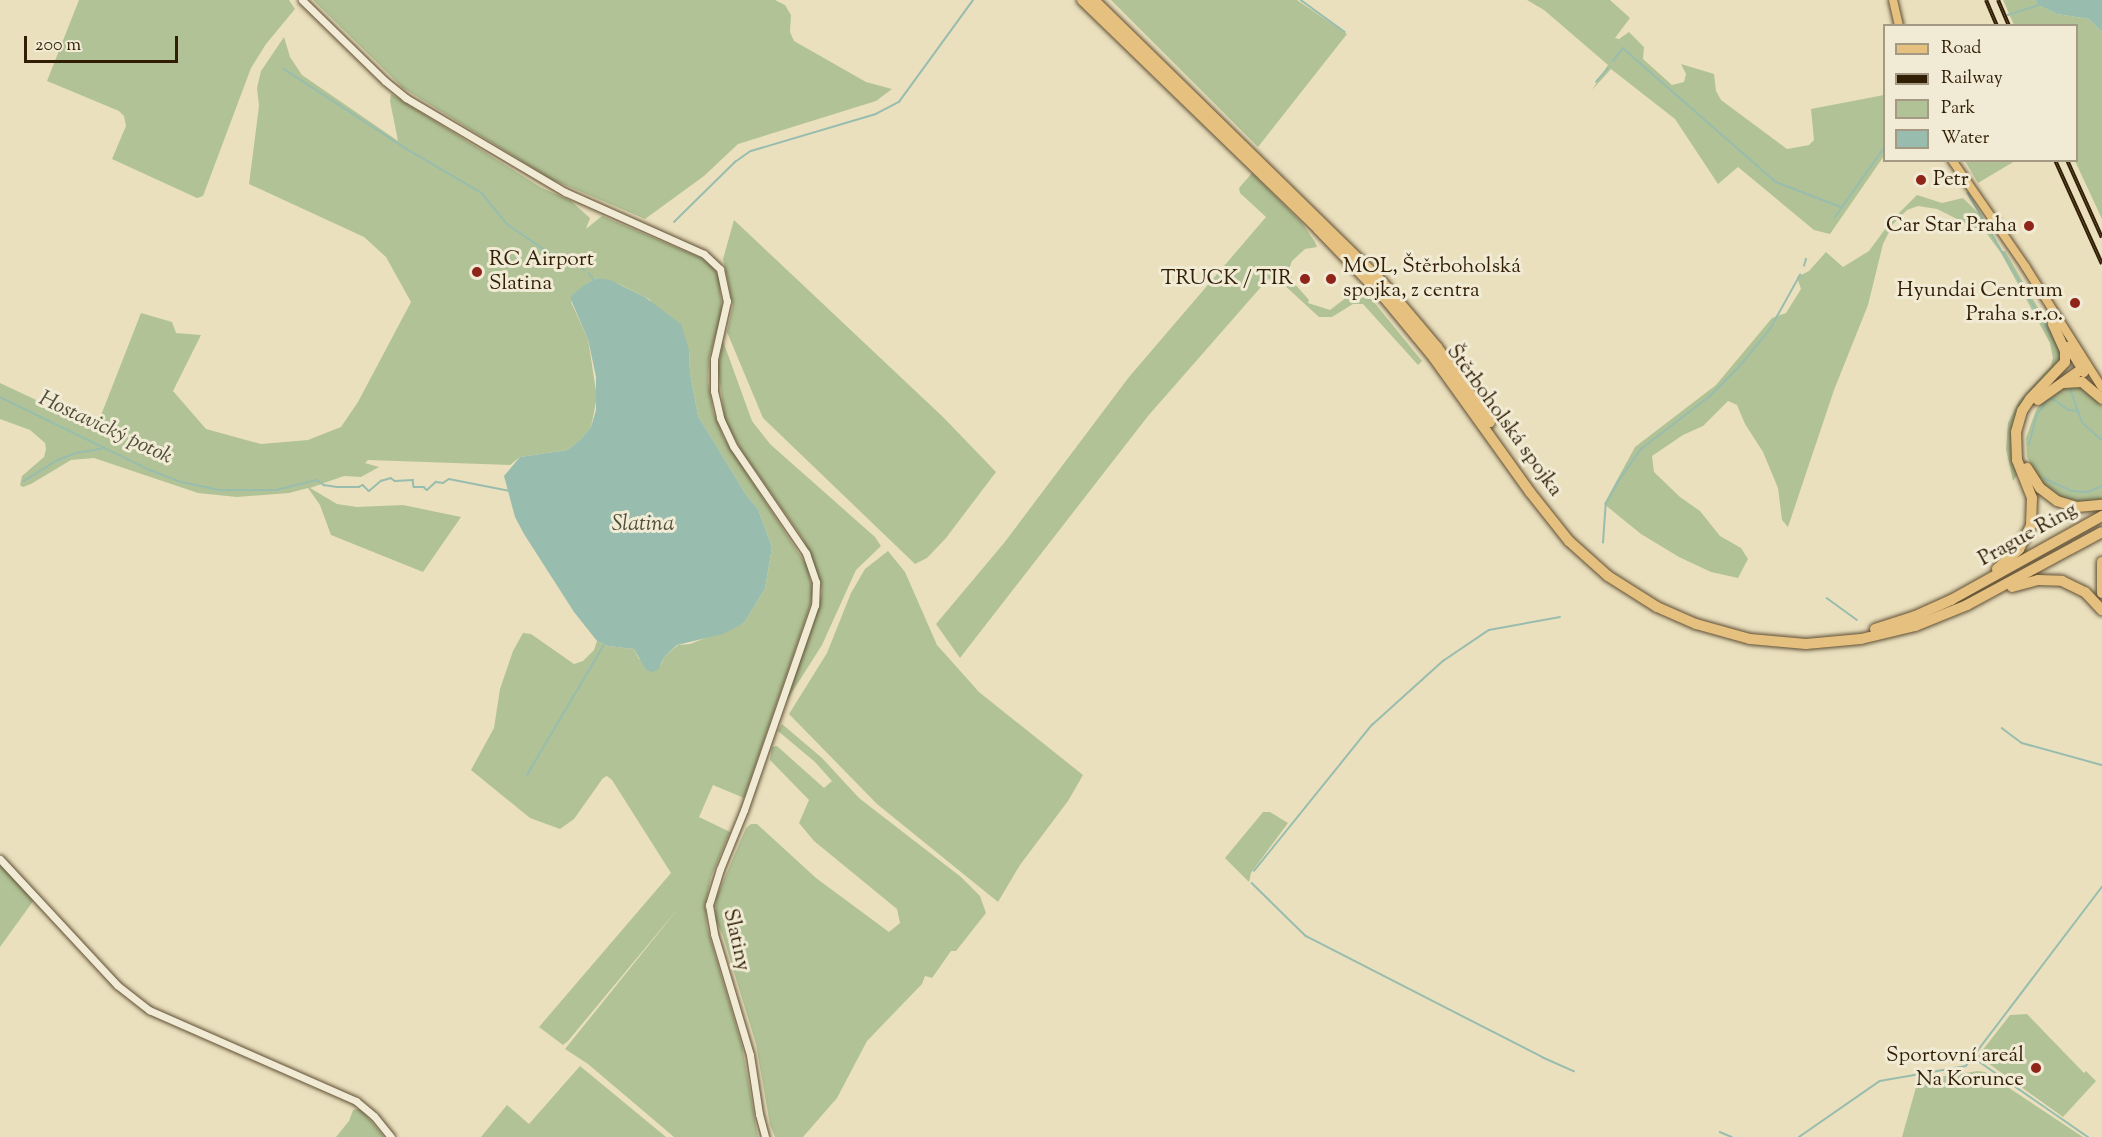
<!DOCTYPE html>
<html>
<head>
<meta charset="utf-8">
<style>
	body { margin:0 }
	#map { position:relative; width:2102px; height:1137px; overflow:hidden; background:#eae0be; font-family:"Sorts Mill Goudy",serif }
	div>[style] { position:absolute }
	.green>* { inset:0; background:#b1c396 }
	.water>* { inset:0; background:#98bdae }
	.stream>* { height:1.5px; margin:-0.75px; padding:0 0.75px; transform-origin:0.75px; border-radius:0.75px; background:#98bdae }
	.roads { filter:drop-shadow(0 0 2px #5f4e33) drop-shadow(0 0 2px #5f4e33) }
	.minor>* { height:7px; margin:-3.5px; padding:0 3.5px; transform-origin:3.5px; border-radius:3.5px; background:#f1ebd5 }
	.major>* { height:8px; margin:-4px; padding:0 4px; transform-origin:4px; border-radius:4px; background:#e5c07f }
	.highway>* { height:10px; margin:-5px; padding:0 5px; transform-origin:5px; border-radius:5px; background:#e5c07f }
	.rail>* { height:4px; margin-top:-2px; transform-origin:0; background:repeating-linear-gradient(90deg,#f1ebd5 0 4.5px,#311e05 0 9px); box-sizing:border-box; border-block:2px solid #311e05 }
	.dots>* { width:16px; height:16px; translate:-50% -50%; box-sizing:border-box; border:3px solid #f1ebd5; border-radius:50% }
	span { translate:-50% -50%; white-space:nowrap; text-align:center; line-height:1.15; -webkit-text-stroke:6px #f1ebd5; paint-order:stroke }
	.poi-label { font-size:21px; color:#311e05 }
	.left { translate:0 -50%; text-align:left }
	.right { translate:-100% -50%; text-align:right }
	.street-label { font-size:21px; color:#311e05 }
	.water-label { font-size:22px; color:#504e38; font-style:italic }
	.legend { position:absolute; left:1883px; top:24px; width:195px; height:138px; box-sizing:border-box; background:#f1ebd5; border:2px solid #a49982; margin:0; padding:8px 10px; list-style:none; font-size:18px; color:#311e05 }
	.legend li { display:flex; align-items:center; gap:12px; height:30px }
	.legend b { width:30px; border:2px solid #a49982 }
	.scale { position:absolute; left:24px; top:36px; width:154px; height:27px; box-sizing:border-box; border:3px solid #311e05; border-top:0; padding-left:8px; font-size:18px; line-height:21px; white-space:nowrap; color:#311e05; -webkit-text-stroke:4px #f1ebd5; paint-order:stroke }
</style>
</head>
<body>
<div id="map">
	<div class="green">
		<div style="clip-path:polygon(79px 0,289px 0,295px 9px,266px 44px,251px 68px,203px 196px,197px 198px,112px 159px,126px 126px,124px 116px,119px 111px,47px 81px)"></div>
		<div style="clip-path:polygon(313px 0,775px 0,785px 5px,791px 15px,790px 32px,794px 41px,866px 82px,892px 89px,876px 101px,738px 144px,704px 176px,645px 219px,551px 179px,403px 88px)"></div>
		<div style="clip-path:polygon(1111px 0,1297px 0,1347px 34px,1258px 147px)"></div>
		<div style="clip-path:polygon(1527px 0,1610px 0,1630px 18px,1615px 38px,1619px 39px,1629px 32px,1644px 47px,1643px 59px,1672px 85px,1684px 82px,1686px 74px,1681px 64px,1714px 74px,1716px 91px,1721px 100px,1787px 149px,1809px 145px,1814px 140px,1811px 109px,1884px 95px,1884px 156px,1830px 234px,1814px 230px,1738px 167px,1718px 184px,1675px 119px,1611px 69px,1592px 90px,1608px 65px,1544px 10px)"></div>
		<div style="clip-path:polygon(2003px 0,2035px 0,2038px 5px,2057px 14px,2089px 19px,2102px 32px,2102px 219px,2075px 161px,2076px 26px,2014px 25px)"></div>
		<div style="clip-path:polygon(284px 37px,290px 57px,302px 75px,398px 141px,390px 101px,391px 94px,542px 188px,571px 201px,590px 218px,586px 229px,602px 216px,701px 258px,713px 267px,719px 278px,722px 312px,709px 358px,708px 381px,713px 411px,724px 439px,807px 566px,813px 593px,809px 609px,744px 798px,713px 785px,699px 817px,730px 832px,711px 877px,705px 906px,707px 928px,742px 1046px,758px 1137px,674px 1137px,588px 1064px,565px 1049px,681px 905px,568px 1041px,563px 1045px,539px 1027px,671px 873px,612px 780px,607px 776px,603px 778px,574px 819px,560px 829px,530px 818px,471px 770px,494px 728px,500px 689px,513px 651px,523px 633px,531px 634px,574px 664px,583px 661px,594px 650px,597px 641px,608px 646px,634px 649px,639px 659px,661px 665px,665px 656px,678px 645px,690px 644px,744px 623px,765px 589px,772px 547px,758px 509px,747px 496px,698px 416px,690px 373px,689px 350px,649px 299px,621px 285px,598px 278px,587px 283px,571px 302px,588px 339px,597px 397px,591px 427px,580px 440px,567px 450px,520px 457px,510px 465px,368px 460px,365px 463px,379px 467px,361px 477px,344px 476px,310px 488px,337px 504px,357px 507px,403px 505px,461px 517px,423px 572px,331px 535px,320px 505px,308px 488px,289px 493px,237px 497px,198px 493px,94px 458px,71px 460px,31px 484px,23px 487px,20px 485px,22px 476px,44px 457px,46px 449px,45px 443px,30px 430px,0 419px,0 383px,96px 428px,141px 313px,172px 322px,176px 333px,201px 335px,173px 391px,206px 429px,261px 444px,308px 440px,341px 427px,358px 402px,411px 302px,386px 257px,364px 237px,249px 184px,259px 106px,257px 88px,261px 71px)"></div>
		<div style="clip-path:polygon(1965px 161px,2015px 161px,1978px 183px)"></div>
		<div style="clip-path:polygon(1252px 173px,1302px 223px,1315px 242px,1317px 247px,1305px 249px,1292px 261px,1289px 269px,1293px 282px,1309px 300px,1308px 303px,1330px 310px,1347px 297px,1350px 299px,1359px 290px,1373px 301px,1422px 361px,1418px 365px,1363px 304px,1353px 304px,1332px 317px,1319px 317px,1282px 283px,1268px 279px,1148px 416px,960px 658px,936px 624px,1004px 543px,1129px 377px,1266px 217px,1240px 193px,1239px 188px)"></div>
		<div style="clip-path:polygon(1917px 195px,1942px 203px,1963px 198px,1980px 215px,2001px 251px,2005px 251px,2058px 342px,2062px 360px,2021px 405px,2014px 419px,2011px 443px,2017px 475px,2013px 481px,2006px 449px,2008px 423px,2019px 401px,2051px 366px,2053px 358px,2050px 343px,2001px 253px,1987px 234px,1937px 209px,1918px 206px,1907px 210px,1893px 224px,1883px 244px,1868px 305px,1834px 390px,1788px 527px,1782px 520px,1778px 488px,1763px 452px,1745px 424px,1737px 405px,1728px 401px,1703px 426px,1683px 435px,1652px 456px,1654px 472px,1680px 497px,1700px 511px,1720px 536px,1741px 548px,1748px 559px,1738px 578px,1711px 572px,1679px 557px,1641px 534px,1604px 504px,1635px 447px,1716px 385px,1772px 318px,1786px 313px,1801px 289px,1797px 277px,1809px 271px,1826px 252px,1843px 267px,1869px 251px,1891px 221px)"></div>
		<div style="clip-path:polygon(734px 220px,943px 417px,996px 472px,946px 538px,927px 558px,915px 564px,763px 418px,727px 332px,733px 305px,723px 259px)"></div>
		<div style="clip-path:polygon(723px 341px,752px 421px,770px 444px,875px 537px,881px 546px,856px 570px,822px 645px,782px 708px,813px 626px,822px 592px,821px 583px,803px 539px,742px 451px,725px 421px,718px 368px)"></div>
		<div style="clip-path:polygon(2071px 384px,2088px 389px,2102px 406px,2102px 502px,2079px 504px,2060px 498px,2043px 486px,2027px 457px,2026px 438px,2036px 410px,2049px 395px)"></div>
		<div style="clip-path:polygon(888px 551px,905px 572px,937px 645px,979px 692px,1083px 775px,1068px 801px,1020px 865px,998px 902px,877px 804px,789px 714px,827px 653px,851px 593px,865px 569px)"></div>
		<div style="clip-path:polygon(782px 724px,822px 758px,859px 798px,961px 877px,980px 896px,986px 913px,956px 951px,951px 951px,932px 978px,925px 976px,922px 984px,867px 1041px,837px 1098px,803px 1137px,775px 1137px,770px 1125px,756px 1044px,723px 936px,715px 918px,716px 898px,746px 828px,751px 824px,757px 824px,816px 878px,889px 932px,900px 923px,897px 909px,814px 841px,799px 823px,809px 800px,770px 760px,772px 747px,777px 746px,824px 788px,832px 781px,815px 762px,778px 731px)"></div>
		<div style="clip-path:polygon(1263px 812px,1270px 812px,1288px 823px,1251px 873px,1249px 882px,1225px 858px)"></div>
		<div style="clip-path:polygon(0 865px,34px 900px,0 947px)"></div>
		<div style="clip-path:polygon(2027px 1014px,2084px 1073px,2086px 1071px,2096px 1081px,2063px 1117px,1978px 1056px,2010px 1015px)"></div>
		<div style="clip-path:polygon(580px 1066px,666px 1137px,481px 1137px,507px 1105px,529px 1124px)"></div>
		<div style="clip-path:polygon(1978px 1071px,1985px 1072px,2083px 1137px,1902px 1137px,1918px 1080px)"></div>
		<div style="clip-path:polygon(359px 1109px,365px 1114px,384px 1137px,336px 1137px,349px 1121px,353px 1110px)"></div>
	</div>
	<div class="water">
		<div style="clip-path:polygon(2035px 0,2102px 0,2102px 32px,2089px 19px,2057px 14px,2038px 5px)"></div>
		<div style="clip-path:polygon(598px 278px,610px 280px,645px 297px,681px 324px,689px 350px,690px 373px,698px 416px,747px 496px,758px 509px,772px 547px,765px 589px,744px 623px,723px 634px,677px 645px,665px 656px,658px 670px,652px 672px,646px 670px,634px 649px,608px 646px,597px 641px,574px 612px,524px 534px,515px 517px,504px 476px,520px 457px,567px 450px,580px 440px,591px 427px,596px 410px,596px 377px,588px 339px,571px 300px,571px 296px,587px 283px)"></div>
	</div>
	<div class="stream">
		<div style="left:1301px;top:0;width:54px;rotate:36deg"></div>
		<div style="left:2008px;top:15px;width:33px;rotate:-18deg"></div>
		<div style="left:1613px;top:61px;width:16px;rotate:-52deg"></div>
		<div style="left:1623px;top:48px;width:203px;rotate:41.2deg"></div>
		<div style="left:1776px;top:182px;width:70px;rotate:21deg"></div>
		<div style="left:284px;top:69px;width:145px;rotate:33.1deg"></div>
		<div style="left:405px;top:148px;width:89px;rotate:30.3deg"></div>
		<div style="left:482px;top:193px;width:40px;rotate:51deg"></div>
		<div style="left:507px;top:224px;width:53px;rotate:34.3deg"></div>
		<div style="left:551px;top:254px;width:13px;rotate:9deg"></div>
		<div style="left:1596px;top:82px;width:18px;rotate:-49deg"></div>
		<div style="left:1968px;top:193px;width:181px;rotate:59.7deg"></div>
		<div style="left:2059px;top:349px;width:10px;rotate:84deg"></div>
		<div style="left:1835px;top:217px;width:85px;rotate:-54.6deg"></div>
		<div style="left:674px;top:222px;width:86px;rotate:-44.5deg"></div>
		<div style="left:735px;top:162px;width:19px;rotate:-35deg"></div>
		<div style="left:751px;top:151px;width:130px;rotate:-16.5deg"></div>
		<div style="left:876px;top:114px;width:26px;rotate:-28deg"></div>
		<div style="left:899px;top:102px;width:126px;rotate:-54deg"></div>
		<div style="left:570px;top:260px;width:18px;rotate:34deg"></div>
		<div style="left:1804px;top:266px;width:7px;rotate:-74deg"></div>
		<div style="left:589px;top:273px;width:9px;rotate:54deg"></div>
		<div style="left:2070px;top:388px;width:37px;rotate:70deg"></div>
		<div style="left:2083px;top:423px;width:25px;rotate:42deg"></div>
		<div style="left:0;top:397px;width:167px;rotate:26deg"></div>
		<div style="left:150px;top:470px;width:34px;rotate:21deg"></div>
		<div style="left:182px;top:482px;width:40px;rotate:12deg"></div>
		<div style="left:221px;top:490px;width:55px"></div>
		<div style="left:276px;top:490px;width:42px;rotate:-13.7deg"></div>
		<div style="left:317px;top:480px;width:9px;rotate:36deg"></div>
		<div style="left:324px;top:485px;width:13px;rotate:9deg"></div>
		<div style="left:337px;top:487px;width:22px"></div>
		<div style="left:359px;top:487px;width:4px;rotate:-27deg"></div>
		<div style="left:363px;top:485px;width:8px;rotate:45deg"></div>
		<div style="left:369px;top:491px;width:16px;rotate:-40deg"></div>
		<div style="left:381px;top:481px;width:10px;rotate:-17deg"></div>
		<div style="left:391px;top:478px;width:5px;rotate:37deg"></div>
		<div style="left:395px;top:481px;width:18px;rotate:-3deg"></div>
		<div style="left:413px;top:480px;width:7px;rotate:82deg"></div>
		<div style="left:414px;top:487px;width:10px"></div>
		<div style="left:424px;top:487px;width:4px;rotate:45deg"></div>
		<div style="left:427px;top:490px;width:12px;rotate:-42deg"></div>
		<div style="left:436px;top:482px;width:7px;rotate:8deg"></div>
		<div style="left:443px;top:483px;width:7px;rotate:-34deg"></div>
		<div style="left:449px;top:479px;width:62px;rotate:11.1deg"></div>
		<div style="left:2029px;top:445px;width:30px;rotate:-76deg"></div>
		<div style="left:2036px;top:416px;width:21px;rotate:-53deg"></div>
		<div style="left:2049px;top:399px;width:4px"></div>
		<div style="left:2053px;top:399px;width:19px;rotate:35deg"></div>
		<div style="left:2069px;top:410px;width:9px;rotate:6deg"></div>
		<div style="left:2044px;top:478px;width:31px;rotate:25deg"></div>
		<div style="left:2072px;top:491px;width:16px;rotate:4deg"></div>
		<div style="left:2088px;top:492px;width:15px;rotate:-23deg"></div>
		<div style="left:24px;top:481px;width:40px;rotate:-32deg"></div>
		<div style="left:58px;top:460px;width:19px;rotate:-21deg"></div>
		<div style="left:76px;top:453px;width:26px;rotate:-9deg"></div>
		<div style="left:1603px;top:543px;width:39px;rotate:-86deg"></div>
		<div style="left:1606px;top:504px;width:24px;rotate:-62deg"></div>
		<div style="left:1617px;top:483px;width:42px;rotate:-54.8deg"></div>
		<div style="left:1641px;top:449px;width:87px;rotate:-37.5deg"></div>
		<div style="left:1710px;top:396px;width:41px;rotate:-45deg"></div>
		<div style="left:1739px;top:367px;width:49px;rotate:-50.8deg"></div>
		<div style="left:1770px;top:329px;width:62px;rotate:-60.9deg"></div>
		<div style="left:1827px;top:598px;width:37px;rotate:36deg"></div>
		<div style="left:2002px;top:728px;width:25px;rotate:37deg"></div>
		<div style="left:2022px;top:743px;width:83px;rotate:15.4deg"></div>
		<div style="left:527px;top:775px;width:151px;rotate:-59.4deg"></div>
		<div style="left:1254px;top:871px;width:188px;rotate:-51.1deg"></div>
		<div style="left:1372px;top:725px;width:96px;rotate:-42deg"></div>
		<div style="left:1443px;top:661px;width:55px;rotate:-34deg"></div>
		<div style="left:1489px;top:630px;width:72px;rotate:-10.4deg"></div>
		<div style="left:1252px;top:883px;width:76px;rotate:44.5deg"></div>
		<div style="left:1306px;top:936px;width:265px;rotate:27.1deg"></div>
		<div style="left:1542px;top:1057px;width:35px;rotate:24deg"></div>
		<div style="left:1974px;top:1058px;width:139px;rotate:34.7deg"></div>
		<div style="left:1720px;top:1132px;width:13px;rotate:23deg"></div>
		<div style="left:1799px;top:1137px;width:98px;rotate:-34.7deg"></div>
		<div style="left:1880px;top:1081px;width:87px;rotate:-9.9deg"></div>
		<div style="left:1966px;top:1066px;width:225px;rotate:-52.8deg"></div>
	</div>
	<div class="roads">
		<div class="minor">
			<div style="left:302px;top:0;width:116px;rotate:44.3deg"></div>
			<div style="left:385px;top:81px;width:27px;rotate:39deg"></div>
			<div style="left:406px;top:98px;width:185px;rotate:30.6deg"></div>
			<div style="left:565px;top:192px;width:152px;rotate:24deg"></div>
			<div style="left:704px;top:254px;width:22px;rotate:43deg"></div>
			<div style="left:720px;top:269px;width:33px;rotate:78deg"></div>
			<div style="left:727px;top:301px;width:59px;rotate:102.6deg"></div>
			<div style="left:714px;top:359px;width:32px;rotate:90deg"></div>
			<div style="left:714px;top:391px;width:28px;rotate:77deg"></div>
			<div style="left:720px;top:418px;width:31px;rotate:65deg"></div>
			<div style="left:733px;top:446px;width:130px;rotate:55.7deg"></div>
			<div style="left:806px;top:553px;width:31px;rotate:71deg"></div>
			<div style="left:816px;top:582px;width:23px;rotate:92deg"></div>
			<div style="left:815px;top:605px;width:217px;rotate:109.1deg"></div>
			<div style="left:744px;top:810px;width:64px;rotate:112.1deg"></div>
			<div style="left:720px;top:869px;width:38px;rotate:107deg"></div>
			<div style="left:709px;top:905px;width:29px;rotate:80deg"></div>
			<div style="left:714px;top:934px;width:126px;rotate:73.4deg"></div>
			<div style="left:750px;top:1055px;width:60px;rotate:81.3deg"></div>
			<div style="left:759px;top:1114px;width:24px;rotate:75deg"></div>
			<div style="left:0;top:859px;width:172px;rotate:47.1deg"></div>
			<div style="left:117px;top:985px;width:41px;rotate:38deg"></div>
			<div style="left:149px;top:1010px;width:226px;rotate:23.7deg"></div>
			<div style="left:356px;top:1101px;width:23px;rotate:40deg"></div>
			<div style="left:374px;top:1116px;width:27px;rotate:51deg"></div>
		</div>
		<div class="major">
			<div style="left:1893px;top:0;width:27px;rotate:77deg"></div>
			<div style="left:1952px;top:160px;width:129px;rotate:55.4deg"></div>
			<div style="left:2025px;top:266px;width:144px;rotate:57.7deg"></div>
			<div style="left:2067px;top:346px;width:32px;rotate:58deg"></div>
		</div>
		<div class="highway">
			<div style="left:1082px;top:0;width:329px;rotate:44.1deg"></div>
			<div style="left:1318px;top:229px;width:101px;rotate:46.2deg"></div>
			<div style="left:1388px;top:302px;width:72px;rotate:50.6deg"></div>
			<div style="left:1434px;top:358px;width:165px;rotate:54.4deg"></div>
			<div style="left:1530px;top:492px;width:63px;rotate:51.5deg"></div>
			<div style="left:1569px;top:541px;width:52px;rotate:41.9deg"></div>
			<div style="left:1608px;top:576px;width:58px;rotate:32.3deg"></div>
			<div style="left:1657px;top:607px;width:43px;rotate:23.6deg"></div>
			<div style="left:1696px;top:624px;width:56px;rotate:15.5deg"></div>
			<div style="left:1750px;top:639px;width:56px;rotate:5.1deg"></div>
			<div style="left:1806px;top:644px;width:55px;rotate:-5.2deg"></div>
			<div style="left:1861px;top:639px;width:56px;rotate:-13.5deg"></div>
			<div style="left:1915px;top:626px;width:56px;rotate:-22deg"></div>
			<div style="left:1967px;top:605px;width:153px;rotate:-28.4deg"></div>
			<div style="left:1094px;top:0;width:404px;rotate:44.4deg"></div>
			<div style="left:1383px;top:283px;width:84px;rotate:49.8deg"></div>
			<div style="left:1437px;top:347px;width:92px;rotate:54.8deg"></div>
			<div style="left:2064px;top:383px;width:18px;rotate:-3deg"></div>
			<div style="left:2082px;top:382px;width:26px;rotate:40deg"></div>
			<div style="left:2038px;top:400px;width:54px;rotate:-35.2deg"></div>
			<div style="left:2027px;top:468px;width:24px;rotate:57deg"></div>
			<div style="left:2040px;top:488px;width:21px;rotate:37deg"></div>
			<div style="left:2057px;top:501px;width:21px;rotate:17deg"></div>
			<div style="left:2077px;top:507px;width:25px;rotate:-5deg"></div>
			<div style="left:2102px;top:562px;width:31px;rotate:90deg"></div>
			<div style="left:1997px;top:569px;width:30px;rotate:-42deg"></div>
			<div style="left:2019px;top:549px;width:27px;rotate:-63deg"></div>
			<div style="left:2031px;top:525px;width:27px;rotate:-88deg"></div>
			<div style="left:2032px;top:498px;width:41px;rotate:-111.5deg"></div>
			<div style="left:2017px;top:460px;width:28px;rotate:-92deg"></div>
			<div style="left:2016px;top:432px;width:22px;rotate:-74deg"></div>
			<div style="left:2022px;top:411px;width:14px;rotate:-56deg"></div>
			<div style="left:2030px;top:399px;width:51px;rotate:-46.6deg"></div>
			<div style="left:2065px;top:362px;width:11px;rotate:-90deg"></div>
			<div style="left:2065px;top:351px;width:30px;rotate:-114deg"></div>
			<div style="left:2012px;top:587px;width:27px;rotate:-15deg"></div>
			<div style="left:2038px;top:580px;width:24px;rotate:2deg"></div>
			<div style="left:2062px;top:581px;width:25px;rotate:26deg"></div>
			<div style="left:2085px;top:592px;width:25px;rotate:47deg"></div>
			<div style="left:1875px;top:629px;width:40px;rotate:-18deg"></div>
			<div style="left:1913px;top:617px;width:42px;rotate:-24.1deg"></div>
			<div style="left:1951px;top:600px;width:173px;rotate:-29.1deg"></div>
		</div>
	</div>
	<div class="rail">
		<div style="left:1986px;top:0;width:28px;rotate:67deg"></div>
		<div style="left:1998px;top:0;width:28px;rotate:67deg"></div>
		<div style="left:2055px;top:160px;width:114px;rotate:65.7deg"></div>
		<div style="left:2067px;top:160px;width:85px;rotate:65.8deg"></div>
	</div>
	<div class="dots">
		<div style="left:1921px;top:180px;background:#8f2418"></div>
		<div style="left:2029px;top:226px;background:#8f2418"></div>
		<div style="left:477px;top:272px;background:#8f2418"></div>
		<div style="left:1305px;top:279px;background:#8f2418"></div>
		<div style="left:1331px;top:279px;background:#8f2418"></div>
		<div style="left:2075px;top:303px;background:#8f2418"></div>
		<div style="left:2036px;top:1068px;background:#8f2418"></div>
	</div>
	<div class="poi-label">
		<span class="left" style="left:1933px;top:180px">Petr</span>
		<span class="right" style="left:2017px;top:226px">Car Star Praha</span>
		<span class="left" style="left:489px;top:272px">RC Airport<br>Slatina</span>
		<span class="left" style="left:1343px;top:279px">MOL, Štěrboholská<br>spojka, z centra</span>
		<span class="right" style="left:1293px;top:279px">TRUCK / TIR</span>
		<span class="right" style="left:2063px;top:303px">Hyundai Centrum<br>Praha s.r.o.</span>
		<span class="right" style="left:2024px;top:1068px">Sportovní areál<br>Na Korunce</span>
	</div>
	<div class="street-label">
		<span style="left:1504px;top:421px;rotate:54deg">Štěrboholská spojka</span>
		<span style="left:2028px;top:535px;rotate:-29deg">Prague Ring</span>
		<span style="left:736px;top:940px;rotate:77deg">Slatiny</span>
	</div>
	<div class="water-label">
		<span style="left:105px;top:429px;rotate:25deg">Hostavický potok</span>
		<span style="left:643px;top:526px">Slatina</span>
	</div>
	<ul class="legend">
	<li><b style="height:8px;background:#e5c07f"></b>Road</li>
	<li><b style="height:8px;background:#311e05"></b>Railway</li>
	<li><b style="height:16px;background:#b1c396"></b>Park</li>
	<li><b style="height:16px;background:#98bdae"></b>Water</li>
	</ul>
	<div class="scale">200 m</div>
</div>
</body>
</html>
